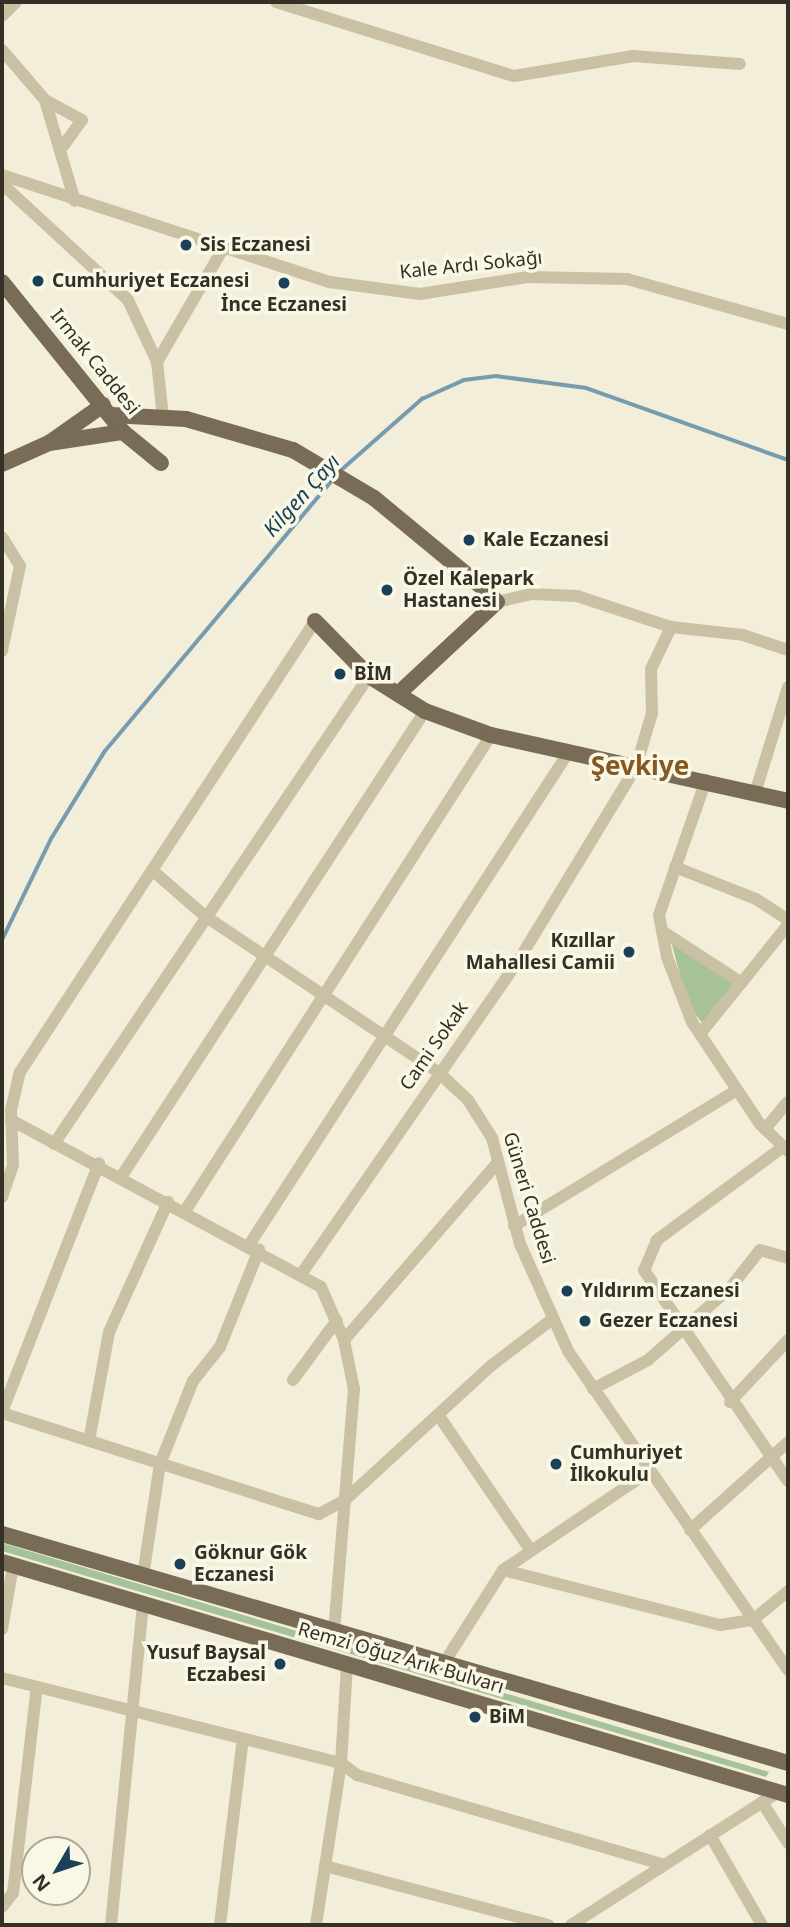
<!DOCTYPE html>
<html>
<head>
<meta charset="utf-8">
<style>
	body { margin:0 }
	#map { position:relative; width:790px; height:1927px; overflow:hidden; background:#f2eed9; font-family:"Noto Sans",sans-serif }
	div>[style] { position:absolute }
	.green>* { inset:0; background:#a7c199 }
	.stream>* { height:3.5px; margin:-1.75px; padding:0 1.75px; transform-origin:1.75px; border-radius:1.75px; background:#779caf }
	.minor>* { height:12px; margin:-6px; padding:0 6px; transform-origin:6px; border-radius:6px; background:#cac1a5 }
	.major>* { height:16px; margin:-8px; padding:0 8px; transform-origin:8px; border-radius:8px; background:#786c57 }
	.dots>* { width:19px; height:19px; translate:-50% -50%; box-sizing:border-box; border:4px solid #f9f7e5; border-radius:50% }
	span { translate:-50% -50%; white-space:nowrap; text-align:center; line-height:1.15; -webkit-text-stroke:7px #f9f7e5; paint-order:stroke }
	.poi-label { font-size:19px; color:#353026; font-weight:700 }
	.left { translate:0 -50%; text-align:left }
	.right { translate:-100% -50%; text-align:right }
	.street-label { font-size:19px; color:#353026 }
	.water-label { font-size:21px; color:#1b4158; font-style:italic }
	.district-label { font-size:26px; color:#86571e; font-weight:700 }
	.frame { position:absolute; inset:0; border:4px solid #353026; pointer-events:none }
	.north { position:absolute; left:21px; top:1836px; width:70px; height:70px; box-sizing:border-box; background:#f9f7e5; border:2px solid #aba799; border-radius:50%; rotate:231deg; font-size:19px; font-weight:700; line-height:28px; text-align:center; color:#353026 }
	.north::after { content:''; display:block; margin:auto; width:24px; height:32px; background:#1b4158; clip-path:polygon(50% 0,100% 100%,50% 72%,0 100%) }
</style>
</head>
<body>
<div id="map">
	<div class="green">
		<div style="clip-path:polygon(671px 941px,733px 984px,703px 1024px,688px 1005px)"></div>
		<div style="clip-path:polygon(2px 1543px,769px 1772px,766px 1777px,2px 1551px)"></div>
	</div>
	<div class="stream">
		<div style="left:339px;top:472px;width:111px;rotate:-41.3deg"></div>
		<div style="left:422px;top:399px;width:46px;rotate:-24.3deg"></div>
		<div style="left:464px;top:380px;width:32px;rotate:-7deg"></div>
		<div style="left:496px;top:376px;width:91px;rotate:7.6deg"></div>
		<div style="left:586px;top:388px;width:214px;rotate:19.6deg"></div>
		<div style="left:2px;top:940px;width:112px;rotate:-64.1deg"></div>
		<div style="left:51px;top:839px;width:103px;rotate:-58.5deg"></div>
		<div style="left:105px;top:751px;width:354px;rotate:-50deg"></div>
	</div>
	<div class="minor">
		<div style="left:276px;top:2px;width:249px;rotate:17.3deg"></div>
		<div style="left:514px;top:76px;width:121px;rotate:-9.5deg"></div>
		<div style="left:633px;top:56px;width:107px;rotate:4.3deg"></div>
		<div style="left:2px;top:16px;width:20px;rotate:-45deg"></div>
		<div style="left:2px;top:50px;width:66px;rotate:49.3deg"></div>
		<div style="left:45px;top:100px;width:105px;rotate:73.5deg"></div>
		<div style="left:45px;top:100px;width:42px;rotate:28.4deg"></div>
		<div style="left:82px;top:120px;width:32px;rotate:126deg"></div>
		<div style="left:2px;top:175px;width:345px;rotate:18.1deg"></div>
		<div style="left:330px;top:282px;width:91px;rotate:7.6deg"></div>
		<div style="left:420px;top:294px;width:108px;rotate:-9deg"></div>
		<div style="left:527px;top:277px;width:100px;rotate:1.1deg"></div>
		<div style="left:627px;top:279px;width:167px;rotate:15.6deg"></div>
		<div style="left:2px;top:184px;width:171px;rotate:42.6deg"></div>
		<div style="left:128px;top:300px;width:68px;rotate:64.9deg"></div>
		<div style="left:157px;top:362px;width:55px;rotate:83.8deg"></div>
		<div style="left:157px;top:362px;width:133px;rotate:-59.8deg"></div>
		<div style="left:2px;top:537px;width:34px;rotate:58deg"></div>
		<div style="left:20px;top:566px;width:87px;rotate:102deg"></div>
		<div style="left:497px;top:602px;width:36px;rotate:-13deg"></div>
		<div style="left:532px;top:594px;width:45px;rotate:2.5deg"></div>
		<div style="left:577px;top:596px;width:99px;rotate:18.3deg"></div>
		<div style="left:671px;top:627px;width:72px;rotate:6.3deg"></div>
		<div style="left:743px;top:635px;width:47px;rotate:18.4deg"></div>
		<div style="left:706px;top:780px;width:143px;rotate:109.2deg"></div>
		<div style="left:659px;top:915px;width:43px;rotate:79.2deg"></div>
		<div style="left:667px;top:957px;width:70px;rotate:69deg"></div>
		<div style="left:692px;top:1022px;width:123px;rotate:56.3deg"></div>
		<div style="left:760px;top:1124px;width:39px;rotate:44deg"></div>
		<div style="left:755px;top:793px;width:111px;rotate:-72.7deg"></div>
		<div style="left:675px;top:867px;width:87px;rotate:21.6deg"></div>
		<div style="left:756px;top:899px;width:38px;rotate:33deg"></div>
		<div style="left:152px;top:870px;width:70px;rotate:41deg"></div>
		<div style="left:205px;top:916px;width:280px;rotate:33.8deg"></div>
		<div style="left:438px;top:1072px;width:41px;rotate:43deg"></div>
		<div style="left:468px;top:1100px;width:45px;rotate:57.7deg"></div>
		<div style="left:492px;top:1138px;width:110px;rotate:75.2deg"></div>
		<div style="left:520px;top:1244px;width:117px;rotate:65.8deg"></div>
		<div style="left:568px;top:1351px;width:388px;rotate:55.4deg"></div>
		<div style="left:662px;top:931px;width:95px;rotate:33deg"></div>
		<div style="left:700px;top:1034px;width:140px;rotate:-51.1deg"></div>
		<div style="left:11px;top:1120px;width:352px;rotate:28.3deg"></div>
		<div style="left:321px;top:1287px;width:58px;rotate:66.5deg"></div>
		<div style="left:344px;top:1340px;width:50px;rotate:78.5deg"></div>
		<div style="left:354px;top:1389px;width:243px;rotate:94.7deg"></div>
		<div style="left:765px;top:1129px;width:35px;rotate:-50deg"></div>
		<div style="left:54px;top:1144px;width:564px;rotate:-56.06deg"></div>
		<div style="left:783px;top:1147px;width:157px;rotate:143.6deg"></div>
		<div style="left:657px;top:1240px;width:33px;rotate:113deg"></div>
		<div style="left:644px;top:1270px;width:255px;rotate:55.7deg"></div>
		<div style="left:121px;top:1177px;width:556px;rotate:-56.88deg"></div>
		<div style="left:2px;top:1197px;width:34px;rotate:-71deg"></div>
		<div style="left:13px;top:1165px;width:55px;rotate:-92.1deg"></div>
		<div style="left:11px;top:1110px;width:39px;rotate:-77deg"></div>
		<div style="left:20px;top:1072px;width:539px;rotate:-56.81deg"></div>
		<div style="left:185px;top:1211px;width:566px;rotate:-57.26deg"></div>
		<div style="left:514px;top:1226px;width:261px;rotate:-31.4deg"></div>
		<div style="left:249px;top:1245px;width:586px;rotate:-57.04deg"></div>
		<div style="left:302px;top:1273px;width:383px;rotate:-55.3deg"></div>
		<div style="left:520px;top:958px;width:223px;rotate:-58.7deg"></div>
		<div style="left:636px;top:767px;width:56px;rotate:-73.5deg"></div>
		<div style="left:652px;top:713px;width:44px;rotate:-91.3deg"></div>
		<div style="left:651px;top:669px;width:47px;rotate:-64.5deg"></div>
		<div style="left:344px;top:1340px;width:235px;rotate:-49.1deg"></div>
		<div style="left:293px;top:1380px;width:74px;rotate:-53.7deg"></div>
		<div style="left:593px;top:1389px;width:62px;rotate:-27.8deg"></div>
		<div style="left:648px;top:1360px;width:109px;rotate:-41.3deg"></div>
		<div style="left:730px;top:1288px;width:48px;rotate:-51.7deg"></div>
		<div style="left:760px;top:1250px;width:29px;rotate:16deg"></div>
		<div style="left:730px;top:1402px;width:85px;rotate:-46.9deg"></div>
		<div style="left:2px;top:1412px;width:267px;rotate:-68.7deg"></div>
		<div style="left:2px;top:1413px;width:333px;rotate:17.7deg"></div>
		<div style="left:319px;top:1514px;width:30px;rotate:-28deg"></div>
		<div style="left:345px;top:1500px;width:200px;rotate:-42.6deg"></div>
		<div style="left:492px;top:1365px;width:74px;rotate:-37.3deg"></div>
		<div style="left:439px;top:1416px;width:163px;rotate:55.7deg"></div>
		<div style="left:89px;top:1441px;width:111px;rotate:-79.6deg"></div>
		<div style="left:109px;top:1332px;width:143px;rotate:-65.6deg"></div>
		<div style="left:690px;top:1530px;width:132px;rotate:-41.9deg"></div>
		<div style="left:503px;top:1570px;width:224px;rotate:14.2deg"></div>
		<div style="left:720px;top:1625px;width:33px;rotate:-9deg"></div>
		<div style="left:753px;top:1620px;width:45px;rotate:-39.6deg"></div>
		<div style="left:143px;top:1576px;width:113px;rotate:-81.4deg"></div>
		<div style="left:160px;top:1464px;width:89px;rotate:-68.3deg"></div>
		<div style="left:193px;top:1381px;width:43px;rotate:-51.5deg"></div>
		<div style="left:220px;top:1347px;width:105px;rotate:-68.1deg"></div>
		<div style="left:2px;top:1629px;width:64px;rotate:-80.1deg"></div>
		<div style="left:444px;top:1663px;width:110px;rotate:-57.6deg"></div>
		<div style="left:503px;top:1570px;width:177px;rotate:-34deg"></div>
		<div style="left:2px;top:1678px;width:349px;rotate:14.1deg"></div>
		<div style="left:341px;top:1763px;width:20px;rotate:37deg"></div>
		<div style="left:357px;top:1775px;width:320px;rotate:16.3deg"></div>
		<div style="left:762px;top:1802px;width:49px;rotate:57.6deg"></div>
		<div style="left:710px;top:1835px;width:104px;rotate:60deg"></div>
		<div style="left:325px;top:1866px;width:231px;rotate:14.8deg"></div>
		<div style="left:2px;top:1907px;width:18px;rotate:-52deg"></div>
		<div style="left:13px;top:1893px;width:207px;rotate:-83.4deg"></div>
		<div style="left:111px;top:1925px;width:323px;rotate:-84.3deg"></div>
		<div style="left:220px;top:1925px;width:187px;rotate:-83deg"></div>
		<div style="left:316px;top:1925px;width:164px;rotate:-81.2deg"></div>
		<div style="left:341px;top:1763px;width:99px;rotate:-86.5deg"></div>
		<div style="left:571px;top:1925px;width:246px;rotate:-32.7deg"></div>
	</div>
	<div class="major">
		<div style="left:2px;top:282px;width:193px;rotate:51.1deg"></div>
		<div style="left:123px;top:432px;width:49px;rotate:39.2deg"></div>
		<div style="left:103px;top:405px;width:66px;rotate:144.9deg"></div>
		<div style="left:49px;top:443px;width:75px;rotate:-8.5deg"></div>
		<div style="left:111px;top:415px;width:75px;rotate:3.1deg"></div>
		<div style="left:186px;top:419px;width:111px;rotate:16.2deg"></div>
		<div style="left:293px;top:450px;width:94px;rotate:30.7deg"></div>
		<div style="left:374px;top:498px;width:140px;rotate:39.5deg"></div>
		<div style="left:482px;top:587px;width:21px;rotate:45deg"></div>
		<div style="left:497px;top:602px;width:135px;rotate:137.1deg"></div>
		<div style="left:2px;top:464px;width:51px;rotate:-24.1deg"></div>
		<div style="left:315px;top:621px;width:77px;rotate:45.5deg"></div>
		<div style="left:369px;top:676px;width:66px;rotate:32deg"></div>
		<div style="left:425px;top:711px;width:70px;rotate:20deg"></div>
		<div style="left:491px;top:735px;width:304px;rotate:12.5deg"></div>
		<div style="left:2px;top:1534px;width:819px;rotate:16.24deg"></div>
		<div style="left:2px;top:1562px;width:820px;rotate:16.51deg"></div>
	</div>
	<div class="dots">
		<div style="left:186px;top:245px;background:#1b4158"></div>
		<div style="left:38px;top:281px;background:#1b4158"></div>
		<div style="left:284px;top:283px;background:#1b4158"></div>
		<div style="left:469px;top:540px;background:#1b4158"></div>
		<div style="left:387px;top:590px;background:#1b4158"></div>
		<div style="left:340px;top:674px;background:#1b4158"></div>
		<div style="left:629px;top:952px;background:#1b4158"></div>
		<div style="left:567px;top:1291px;background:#1b4158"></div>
		<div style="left:585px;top:1321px;background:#1b4158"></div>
		<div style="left:556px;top:1464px;background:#1b4158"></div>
		<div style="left:180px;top:1564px;background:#1b4158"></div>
		<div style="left:280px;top:1664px;background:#1b4158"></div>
		<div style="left:475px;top:1717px;background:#1b4158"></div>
	</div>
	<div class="poi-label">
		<span class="left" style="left:200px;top:245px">Sis Eczanesi</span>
		<span class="left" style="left:52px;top:281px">Cumhuriyet Eczanesi</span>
		<span style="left:284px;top:305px">İnce Eczanesi</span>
		<span class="left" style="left:483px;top:540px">Kale Eczanesi</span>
		<span class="left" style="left:403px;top:590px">Özel Kalepark<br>Hastanesi</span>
		<span class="left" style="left:354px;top:674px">BİM</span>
		<span class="right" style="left:615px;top:952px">Kızıllar<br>Mahallesi Camii</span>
		<span class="left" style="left:581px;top:1291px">Yıldırım Eczanesi</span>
		<span class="left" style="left:599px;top:1321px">Gezer Eczanesi</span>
		<span class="left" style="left:570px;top:1464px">Cumhuriyet<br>İlkokulu</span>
		<span class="left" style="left:194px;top:1564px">Göknur Gök<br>Eczanesi</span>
		<span class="right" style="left:266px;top:1664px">Yusuf Baysal<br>Eczabesi</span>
		<span class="left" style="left:489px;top:1717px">BiM</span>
	</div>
	<div class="street-label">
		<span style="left:471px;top:265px;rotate:-6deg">Kale Ardı Sokağı</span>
		<span style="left:95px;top:362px;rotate:51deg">Irmak Caddesi</span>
		<span style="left:434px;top:1046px;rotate:-55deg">Cami Sokak</span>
		<span style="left:529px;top:1198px;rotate:73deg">Güneri Caddesi</span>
		<span style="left:401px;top:1658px;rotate:16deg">Remzi Oğuz Arık Bulvarı</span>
	</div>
	<div class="water-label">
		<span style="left:301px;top:495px;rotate:-48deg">Kilgen Çayı</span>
	</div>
	<div class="district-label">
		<span style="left:640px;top:766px">Şevkiye</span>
	</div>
	<div class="frame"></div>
	<div class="north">N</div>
</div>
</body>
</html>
